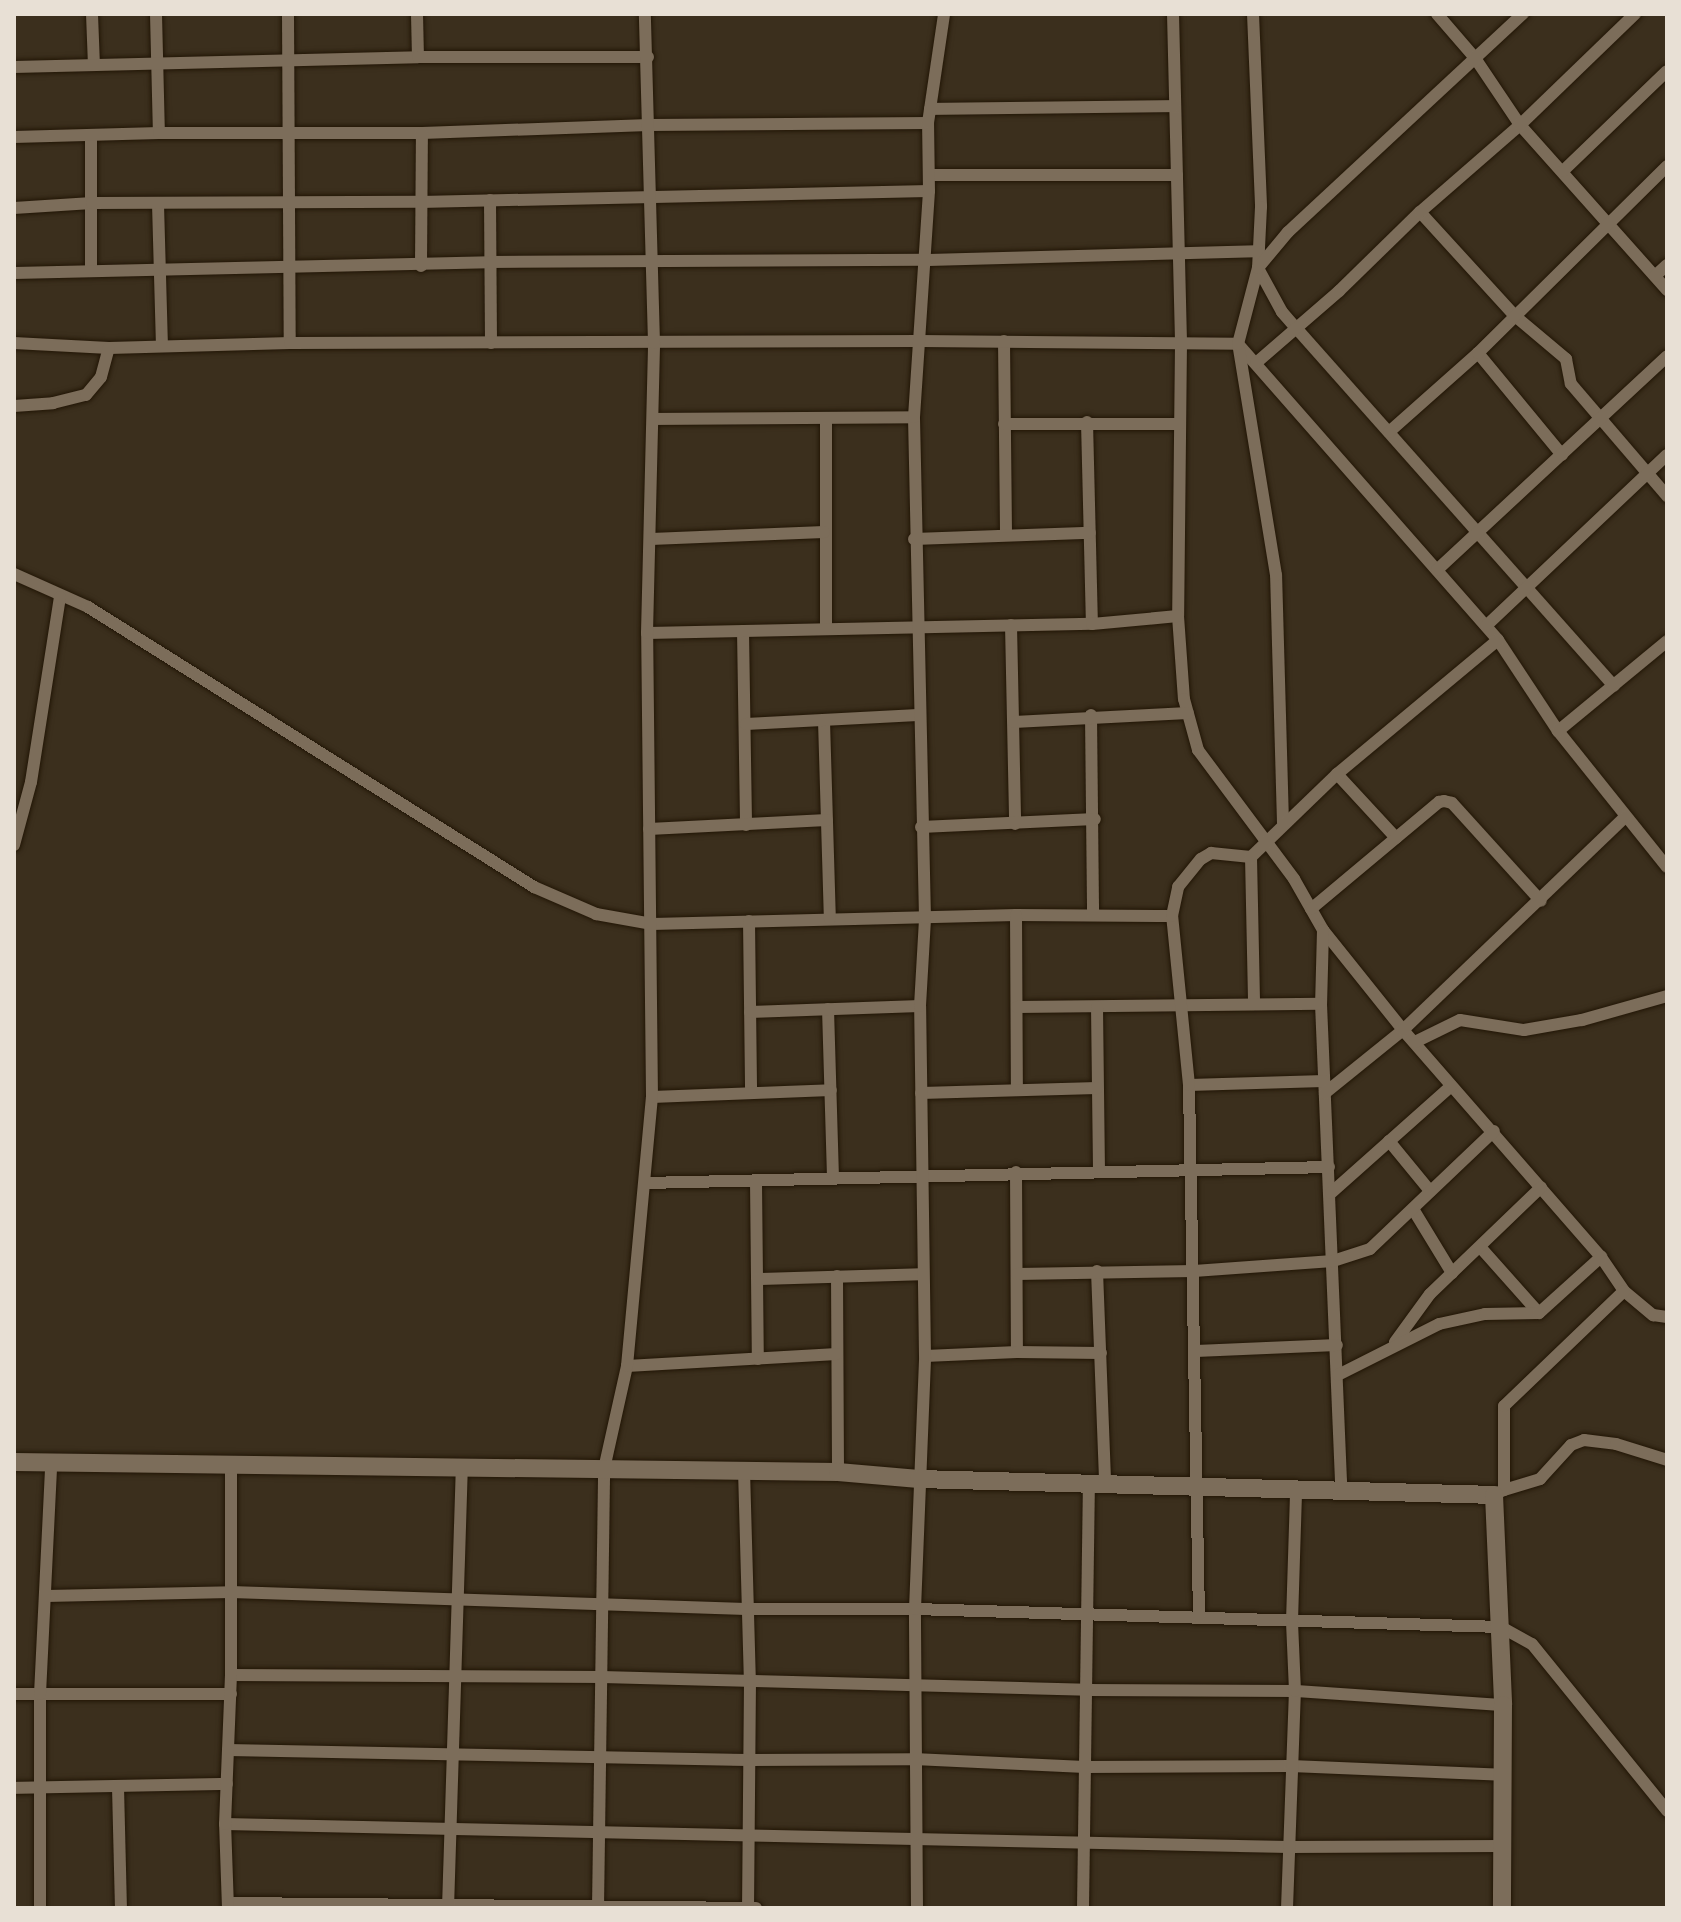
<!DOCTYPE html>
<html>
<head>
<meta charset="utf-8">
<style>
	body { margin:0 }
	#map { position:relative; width:1681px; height:1922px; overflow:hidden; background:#3b2f1d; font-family:Inter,sans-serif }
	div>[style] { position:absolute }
	.roads { filter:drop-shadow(0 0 2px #221606) drop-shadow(0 0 2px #221606) }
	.street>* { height:12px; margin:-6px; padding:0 6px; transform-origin:6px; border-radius:6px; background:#7c6d5a }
	.secondary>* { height:18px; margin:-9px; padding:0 9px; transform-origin:9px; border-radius:9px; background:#7c6d5a }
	span { translate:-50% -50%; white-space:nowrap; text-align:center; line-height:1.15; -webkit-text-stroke:6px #312513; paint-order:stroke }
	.frame { position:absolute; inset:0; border:16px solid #e8e0d5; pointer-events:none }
</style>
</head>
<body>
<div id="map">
	<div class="roads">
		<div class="street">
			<div style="left:92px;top:14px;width:51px;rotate:87.8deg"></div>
			<div style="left:156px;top:14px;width:119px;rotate:88.6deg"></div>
			<div style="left:288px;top:14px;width:329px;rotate:89.7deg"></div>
			<div style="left:417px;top:14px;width:43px;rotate:88.7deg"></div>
			<div style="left:1173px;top:14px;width:329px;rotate:88.6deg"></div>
			<div style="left:1181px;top:343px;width:273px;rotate:90.6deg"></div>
			<div style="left:1178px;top:616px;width:83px;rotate:85.9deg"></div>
			<div style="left:1184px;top:699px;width:53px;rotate:74.6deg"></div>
			<div style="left:1198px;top:750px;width:161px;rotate:53.3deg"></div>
			<div style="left:1294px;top:879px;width:59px;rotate:60.4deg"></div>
			<div style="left:1323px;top:930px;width:128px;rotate:51.3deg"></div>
			<div style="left:1403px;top:1030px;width:301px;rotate:48.9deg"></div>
			<div style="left:1601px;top:1257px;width:41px;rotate:55.9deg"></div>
			<div style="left:1624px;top:1291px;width:38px;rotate:40deg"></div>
			<div style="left:1653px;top:1315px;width:14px;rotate:8deg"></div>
			<div style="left:1253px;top:14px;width:193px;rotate:87.6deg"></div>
			<div style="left:1261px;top:207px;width:61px;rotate:92.8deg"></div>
			<div style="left:1258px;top:268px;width:50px;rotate:61.4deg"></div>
			<div style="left:1282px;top:312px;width:23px;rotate:49deg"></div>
			<div style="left:1297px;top:329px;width:477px;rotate:48.4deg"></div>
			<div style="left:1437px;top:14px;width:58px;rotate:49.2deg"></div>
			<div style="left:1475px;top:58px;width:81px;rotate:56.1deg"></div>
			<div style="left:1520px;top:125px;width:221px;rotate:48.3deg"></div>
			<div style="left:14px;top:67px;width:404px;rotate:-1.4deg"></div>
			<div style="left:418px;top:57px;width:230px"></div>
			<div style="left:930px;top:109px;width:245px;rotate:-0.7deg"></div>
			<div style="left:91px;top:136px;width:133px;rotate:90deg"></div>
			<div style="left:14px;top:137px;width:145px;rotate:-1.6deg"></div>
			<div style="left:159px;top:133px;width:263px"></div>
			<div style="left:422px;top:133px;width:227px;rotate:-2deg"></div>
			<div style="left:649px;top:125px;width:279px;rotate:-0.4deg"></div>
			<div style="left:1563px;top:171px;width:144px;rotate:-43.9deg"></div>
			<div style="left:930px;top:175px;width:247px"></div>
			<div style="left:490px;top:200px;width:143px;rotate:89.6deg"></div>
			<div style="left:158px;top:204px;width:141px;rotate:88.4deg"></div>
			<div style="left:14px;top:208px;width:78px;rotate:-3.7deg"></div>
			<div style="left:92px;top:203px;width:328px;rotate:-0.2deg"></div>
			<div style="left:420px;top:202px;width:509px;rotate:-1.24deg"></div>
			<div style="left:1420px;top:212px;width:141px;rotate:47.6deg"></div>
			<div style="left:1515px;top:316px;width:67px;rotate:40.1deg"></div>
			<div style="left:1566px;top:359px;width:25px;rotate:79deg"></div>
			<div style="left:1571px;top:384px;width:148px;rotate:49.4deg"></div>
			<div style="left:421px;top:266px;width:133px;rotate:-89.6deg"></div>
			<div style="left:14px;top:273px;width:475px;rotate:-1.3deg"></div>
			<div style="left:489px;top:262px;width:436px;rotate:-0.3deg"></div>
			<div style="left:925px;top:260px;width:334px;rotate:-1.5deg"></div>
			<div style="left:1655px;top:276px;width:16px;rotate:-43deg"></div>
			<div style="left:1004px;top:341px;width:193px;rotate:89.4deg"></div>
			<div style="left:14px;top:343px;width:95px;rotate:3deg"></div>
			<div style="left:109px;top:348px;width:181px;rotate:-1.6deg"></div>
			<div style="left:290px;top:343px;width:630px;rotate:-0.18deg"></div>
			<div style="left:920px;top:341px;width:318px;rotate:0.5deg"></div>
			<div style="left:1238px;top:344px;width:394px;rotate:48.7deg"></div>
			<div style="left:1498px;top:640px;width:109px;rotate:56.6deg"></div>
			<div style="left:1558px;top:731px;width:174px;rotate:51.3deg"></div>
			<div style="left:1478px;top:353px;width:132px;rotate:50.5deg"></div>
			<div style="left:1256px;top:363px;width:110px;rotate:-40.9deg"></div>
			<div style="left:1339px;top:291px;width:113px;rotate:-44.3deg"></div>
			<div style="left:1420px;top:212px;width:133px;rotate:-41deg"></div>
			<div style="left:1520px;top:125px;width:160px;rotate:-44deg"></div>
			<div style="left:14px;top:406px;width:39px;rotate:-4deg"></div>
			<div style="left:53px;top:403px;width:34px;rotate:-14deg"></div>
			<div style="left:86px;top:395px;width:23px;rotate:-50deg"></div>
			<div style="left:101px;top:377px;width:30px;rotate:-75deg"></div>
			<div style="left:826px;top:418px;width:210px;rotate:90deg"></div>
			<div style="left:654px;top:419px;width:260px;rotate:-0.4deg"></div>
			<div style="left:1087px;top:422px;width:202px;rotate:88.6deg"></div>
			<div style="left:1004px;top:424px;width:175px"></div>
			<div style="left:1389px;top:432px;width:119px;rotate:-41.6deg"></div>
			<div style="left:1478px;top:353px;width:266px;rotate:-44.7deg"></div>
			<div style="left:651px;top:539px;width:173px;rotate:-2.3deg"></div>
			<div style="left:914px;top:539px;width:176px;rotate:-2deg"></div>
			<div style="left:1437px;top:570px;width:314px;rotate:-42.9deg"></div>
			<div style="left:14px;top:574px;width:81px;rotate:24deg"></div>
			<div style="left:88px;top:607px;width:527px;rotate:32.12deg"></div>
			<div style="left:534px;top:887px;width:68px;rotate:23.5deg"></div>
			<div style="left:596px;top:914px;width:57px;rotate:10.1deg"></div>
			<div style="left:652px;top:924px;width:364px;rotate:-1.4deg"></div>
			<div style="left:1016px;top:915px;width:156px;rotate:0.4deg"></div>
			<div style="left:1011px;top:625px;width:199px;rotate:88.8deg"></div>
			<div style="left:1486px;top:626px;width:249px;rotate:-43.4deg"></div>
			<div style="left:743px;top:631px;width:194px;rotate:89.1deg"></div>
			<div style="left:647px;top:633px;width:445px;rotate:-1.2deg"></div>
			<div style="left:1092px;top:624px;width:86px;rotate:-5.3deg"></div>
			<div style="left:1091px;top:715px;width:199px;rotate:89.4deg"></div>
			<div style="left:824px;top:721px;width:198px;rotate:88.3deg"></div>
			<div style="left:1014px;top:722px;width:174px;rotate:-3deg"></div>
			<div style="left:746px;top:724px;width:172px;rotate:-3deg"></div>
			<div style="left:1558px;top:731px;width:141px;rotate:-39.5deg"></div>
			<div style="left:1337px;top:774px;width:87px;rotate:47.3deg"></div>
			<div style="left:1283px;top:823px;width:248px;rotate:-91.6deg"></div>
			<div style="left:1276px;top:575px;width:234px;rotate:-99.3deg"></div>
			<div style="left:1238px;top:344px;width:79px;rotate:-75.3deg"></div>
			<div style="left:1258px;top:268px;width:47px;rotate:-50.2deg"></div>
			<div style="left:1288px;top:232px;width:321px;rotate:-42.9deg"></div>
			<div style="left:921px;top:827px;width:174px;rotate:-2.6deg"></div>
			<div style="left:649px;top:829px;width:178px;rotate:-2.9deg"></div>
			<div style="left:14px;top:845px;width:65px;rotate:-74.9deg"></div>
			<div style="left:31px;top:782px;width:187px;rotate:-81.1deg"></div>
			<div style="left:1251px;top:857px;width:147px;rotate:88.8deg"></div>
			<div style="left:1311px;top:909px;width:167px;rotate:-39.9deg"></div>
			<div style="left:1439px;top:802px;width:5px;rotate:-11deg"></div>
			<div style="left:1444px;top:801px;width:8px;rotate:14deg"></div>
			<div style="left:1452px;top:803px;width:132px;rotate:47.8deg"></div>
			<div style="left:1016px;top:915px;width:175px;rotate:89.7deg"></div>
			<div style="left:749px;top:921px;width:172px;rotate:89.3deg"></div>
			<div style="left:1323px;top:930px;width:74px;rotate:91.5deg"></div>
			<div style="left:1321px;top:1004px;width:487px;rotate:87.6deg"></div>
			<div style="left:1017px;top:1007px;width:304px;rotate:-0.6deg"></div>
			<div style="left:1097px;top:1007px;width:163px;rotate:89.3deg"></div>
			<div style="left:828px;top:1009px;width:169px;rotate:88.3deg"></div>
			<div style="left:750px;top:1012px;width:170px;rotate:-2deg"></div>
			<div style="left:1415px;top:1042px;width:50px;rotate:-26.1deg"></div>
			<div style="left:1460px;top:1020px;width:65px;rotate:8.9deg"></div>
			<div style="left:1524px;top:1030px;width:59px;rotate:-9.8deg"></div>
			<div style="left:1582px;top:1020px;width:88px;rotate:-15.8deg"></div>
			<div style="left:1189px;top:1085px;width:135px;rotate:-1.7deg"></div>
			<div style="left:921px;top:1093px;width:176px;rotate:-1.6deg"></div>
			<div style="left:1325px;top:1093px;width:100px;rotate:-38.9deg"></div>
			<div style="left:1403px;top:1030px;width:308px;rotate:-43.8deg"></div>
			<div style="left:652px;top:1097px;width:179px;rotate:-2.2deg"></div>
			<div style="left:1389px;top:1141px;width:65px;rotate:50.6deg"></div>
			<div style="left:1016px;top:1172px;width:180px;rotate:89.7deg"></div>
			<div style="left:756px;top:1182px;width:177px;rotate:89.4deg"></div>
			<div style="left:645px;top:1183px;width:684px;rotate:-1.34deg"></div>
			<div style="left:1331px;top:1193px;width:161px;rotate:-41.7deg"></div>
			<div style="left:1413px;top:1209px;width:75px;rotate:58.6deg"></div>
			<div style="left:1481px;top:1248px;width:87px;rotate:48.3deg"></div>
			<div style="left:1097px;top:1271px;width:213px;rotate:87.8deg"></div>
			<div style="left:1017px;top:1274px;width:177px;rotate:-1deg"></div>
			<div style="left:1194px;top:1271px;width:139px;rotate:-4.1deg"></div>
			<div style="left:1333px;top:1261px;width:39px;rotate:-18deg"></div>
			<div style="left:1370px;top:1249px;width:171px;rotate:-43.6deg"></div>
			<div style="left:837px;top:1276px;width:196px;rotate:89.7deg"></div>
			<div style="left:758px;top:1279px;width:165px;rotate:-1.7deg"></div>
			<div style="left:1395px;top:1342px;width:59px;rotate:-53.9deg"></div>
			<div style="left:1430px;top:1294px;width:154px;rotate:-43.9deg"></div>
			<div style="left:1196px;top:1351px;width:141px;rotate:-2.4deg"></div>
			<div style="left:925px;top:1356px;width:92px;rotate:-2.5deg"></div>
			<div style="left:1017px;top:1352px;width:84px;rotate:0.7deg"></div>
			<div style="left:627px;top:1366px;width:210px;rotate:-3.3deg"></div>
			<div style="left:1338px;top:1375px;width:113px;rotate:-26.8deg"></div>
			<div style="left:1439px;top:1324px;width:47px;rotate:-12.3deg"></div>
			<div style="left:1485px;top:1314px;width:54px;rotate:-1.1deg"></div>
			<div style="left:1539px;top:1313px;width:84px;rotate:-42.1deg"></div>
			<div style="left:744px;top:1470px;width:211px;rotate:88.4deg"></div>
			<div style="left:750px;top:1681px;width:227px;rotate:90.5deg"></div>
			<div style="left:1504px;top:1490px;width:38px;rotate:-17deg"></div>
			<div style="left:1540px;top:1479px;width:46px;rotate:-47.6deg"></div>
			<div style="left:1571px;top:1445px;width:14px;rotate:-21deg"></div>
			<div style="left:1584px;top:1440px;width:32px;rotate:7deg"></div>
			<div style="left:1616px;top:1444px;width:53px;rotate:17.4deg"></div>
			<div style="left:1494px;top:1495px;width:11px;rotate:-27deg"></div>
			<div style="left:1504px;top:1490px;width:84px;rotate:-90deg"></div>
			<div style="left:1504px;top:1406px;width:166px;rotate:-43.8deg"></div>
			<div style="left:46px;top:1596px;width:185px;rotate:-1.2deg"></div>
			<div style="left:231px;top:1592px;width:515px;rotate:1.89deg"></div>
			<div style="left:746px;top:1609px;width:169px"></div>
			<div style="left:915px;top:1609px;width:586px;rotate:1.76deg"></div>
			<div style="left:1501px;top:1627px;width:35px;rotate:29deg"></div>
			<div style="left:1532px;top:1644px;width:215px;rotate:51deg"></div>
			<div style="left:1199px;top:1617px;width:532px;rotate:-91.08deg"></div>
			<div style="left:1189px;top:1085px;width:170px;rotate:-95.7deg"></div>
			<div style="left:1172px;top:916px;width:30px;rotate:-78deg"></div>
			<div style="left:1178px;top:887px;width:36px;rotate:-51deg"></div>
			<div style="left:1201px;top:859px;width:12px;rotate:-31deg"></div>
			<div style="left:1211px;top:853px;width:40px;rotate:5.7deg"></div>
			<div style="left:1251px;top:857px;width:120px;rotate:-44deg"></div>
			<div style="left:1337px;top:774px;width:209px;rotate:-39.8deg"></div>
			<div style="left:231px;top:1675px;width:371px;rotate:0.3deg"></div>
			<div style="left:602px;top:1677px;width:485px;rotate:1.5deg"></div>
			<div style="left:1087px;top:1690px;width:208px;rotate:0.3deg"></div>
			<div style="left:1295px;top:1691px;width:208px;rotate:3.9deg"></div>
			<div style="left:14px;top:1694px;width:217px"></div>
			<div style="left:228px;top:1750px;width:521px;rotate:1.1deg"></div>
			<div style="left:749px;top:1760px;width:165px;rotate:-0.3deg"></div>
			<div style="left:914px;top:1759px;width:171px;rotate:2.7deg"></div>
			<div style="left:1085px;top:1767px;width:206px;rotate:-0.3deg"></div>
			<div style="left:1291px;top:1766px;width:211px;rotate:2.4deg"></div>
			<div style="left:118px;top:1787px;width:121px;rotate:88.6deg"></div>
			<div style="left:14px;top:1788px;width:213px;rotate:-1.1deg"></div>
			<div style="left:225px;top:1824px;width:1064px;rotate:1.24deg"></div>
			<div style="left:1289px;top:1847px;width:213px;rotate:-0.3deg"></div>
			<div style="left:228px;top:1903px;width:528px;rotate:0.54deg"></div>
			<div style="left:40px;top:1908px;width:214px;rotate:-90deg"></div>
			<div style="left:40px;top:1694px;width:229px;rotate:-87.2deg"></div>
			<div style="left:228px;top:1908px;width:84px;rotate:-92deg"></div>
			<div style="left:225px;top:1824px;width:149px;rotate:-87.7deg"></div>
			<div style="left:231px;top:1675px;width:209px;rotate:-90deg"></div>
			<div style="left:448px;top:1908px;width:442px;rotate:-88.2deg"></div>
			<div style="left:598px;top:1908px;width:439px;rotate:-89.2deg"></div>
			<div style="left:604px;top:1469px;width:106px;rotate:-77.4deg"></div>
			<div style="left:627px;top:1366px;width:270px;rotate:-84.7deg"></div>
			<div style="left:652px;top:1097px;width:464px;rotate:-90.6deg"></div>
			<div style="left:647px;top:633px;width:290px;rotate:-88.6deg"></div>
			<div style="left:654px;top:343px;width:329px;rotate:-91.6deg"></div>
			<div style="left:917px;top:1908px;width:299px;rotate:-90.4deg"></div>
			<div style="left:915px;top:1609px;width:253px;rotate:-87.7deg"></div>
			<div style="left:925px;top:1356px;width:350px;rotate:-90.8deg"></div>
			<div style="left:920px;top:1006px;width:88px;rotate:-86.7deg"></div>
			<div style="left:925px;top:918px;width:501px;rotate:-91.26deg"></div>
			<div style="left:914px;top:417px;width:226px;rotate:-86.2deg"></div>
			<div style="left:929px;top:191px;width:68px;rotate:-90.8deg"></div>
			<div style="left:928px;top:123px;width:110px;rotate:-81.6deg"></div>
			<div style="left:1083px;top:1908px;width:426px;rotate:-89.2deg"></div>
			<div style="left:1287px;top:1908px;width:217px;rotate:-87.9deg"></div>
			<div style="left:1295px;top:1691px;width:70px;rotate:-92.5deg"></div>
			<div style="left:1292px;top:1621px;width:130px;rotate:-88.2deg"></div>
		</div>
		<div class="secondary">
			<div style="left:14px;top:1462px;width:824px;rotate:0.7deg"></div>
			<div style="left:838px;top:1472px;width:81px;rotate:4.9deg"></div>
			<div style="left:919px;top:1479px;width:575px;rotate:1.59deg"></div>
			<div style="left:1494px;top:1495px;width:210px;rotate:87.5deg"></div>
			<div style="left:1503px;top:1705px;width:203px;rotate:90.3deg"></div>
		</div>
	</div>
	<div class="frame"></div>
</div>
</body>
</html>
